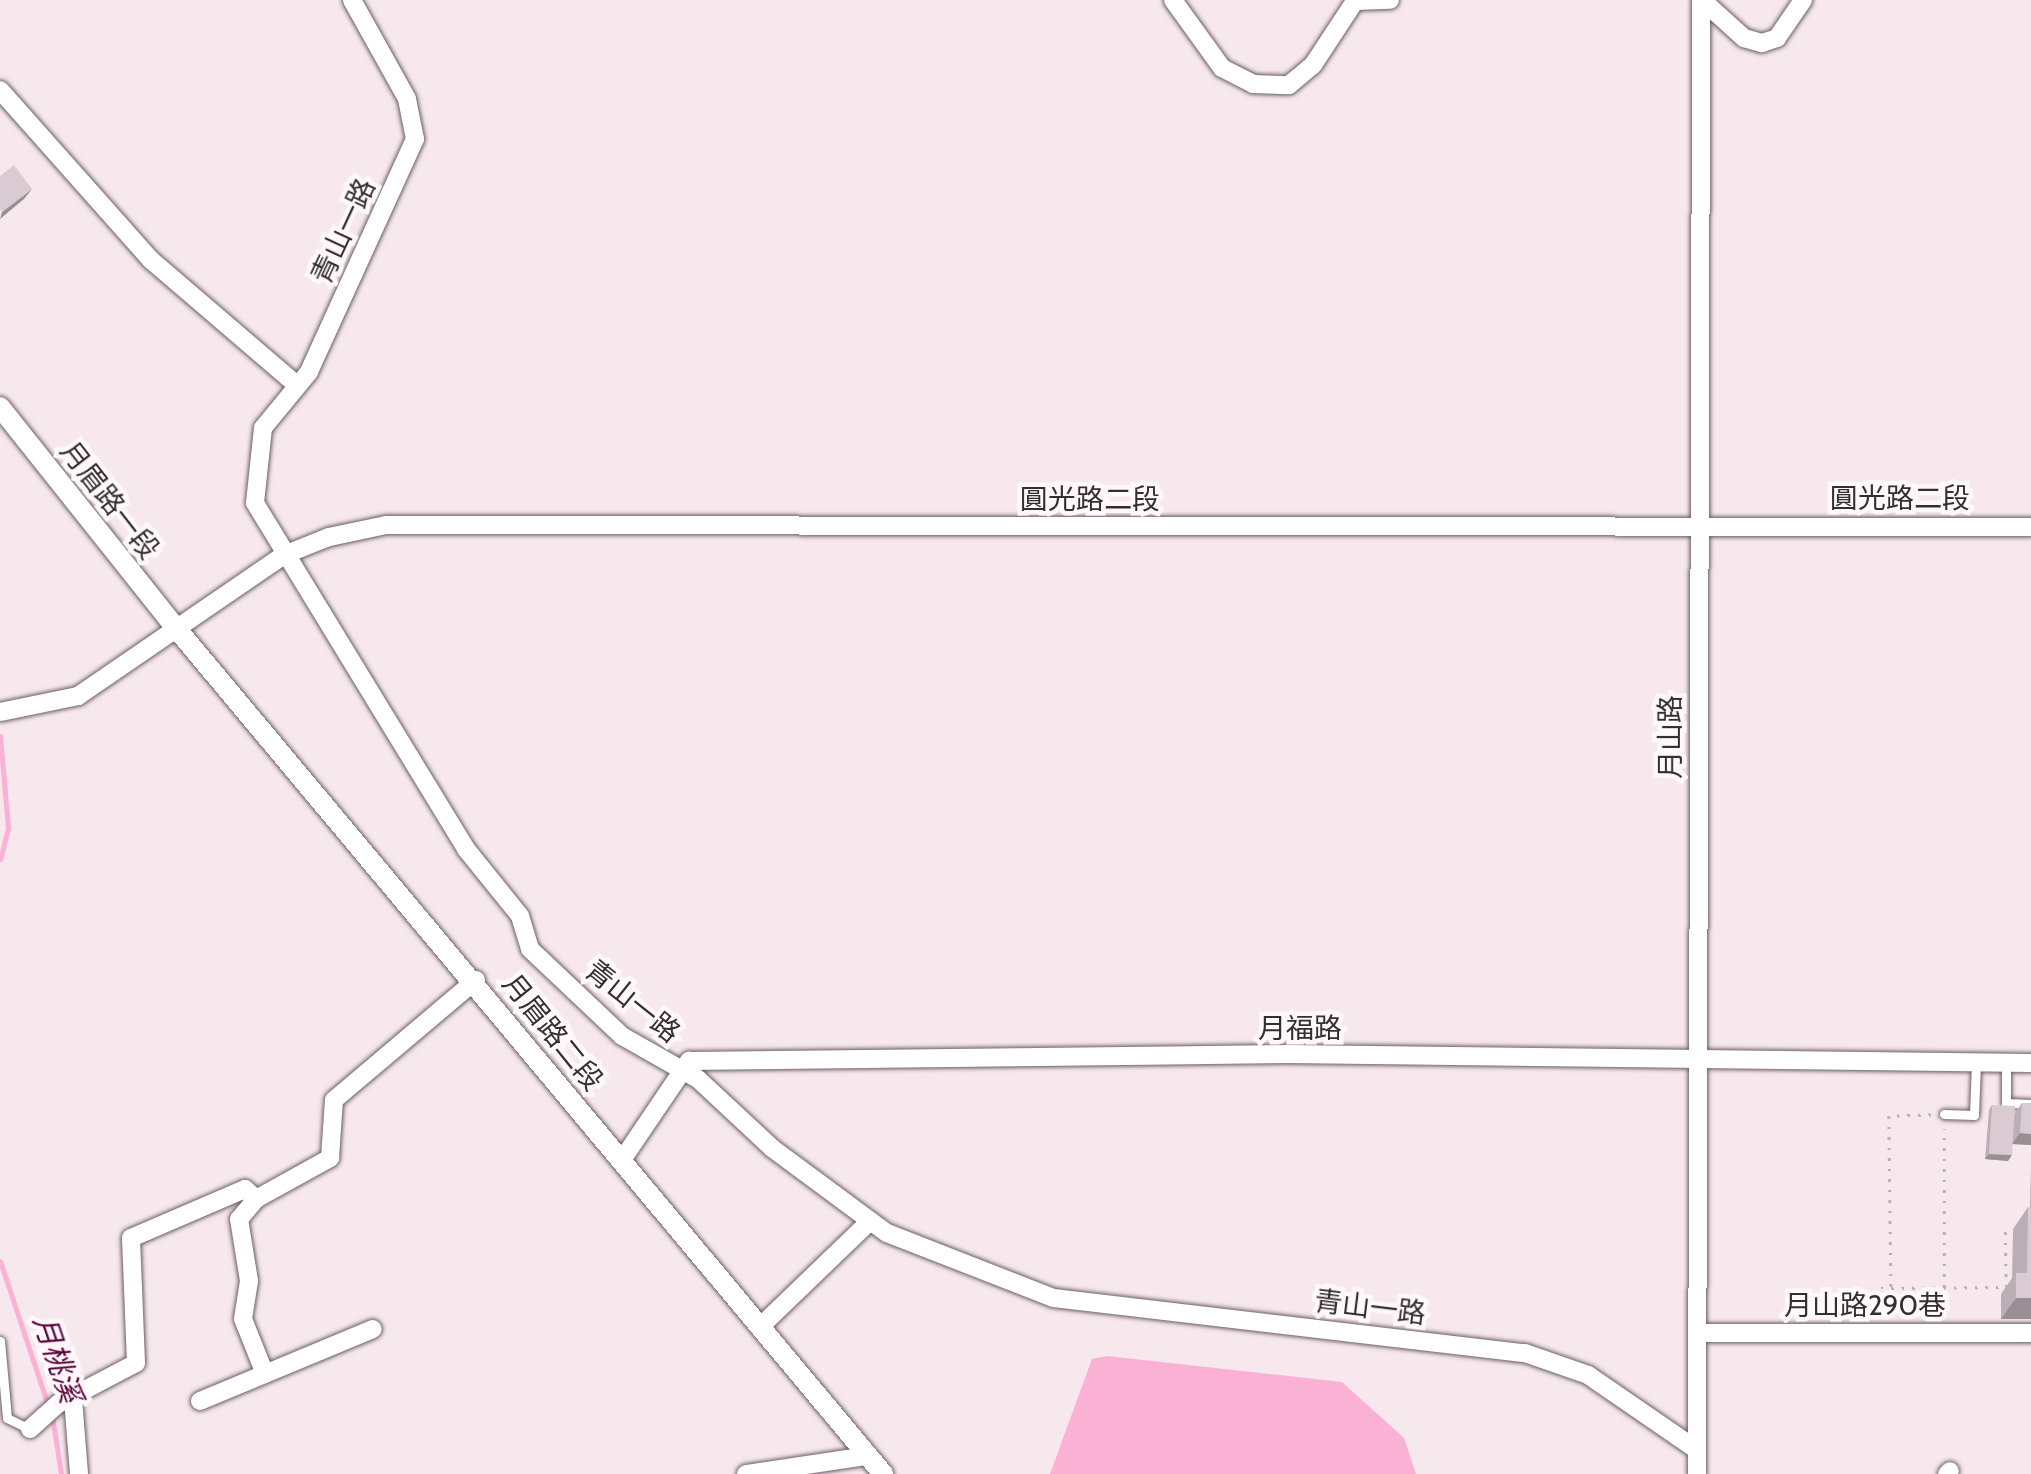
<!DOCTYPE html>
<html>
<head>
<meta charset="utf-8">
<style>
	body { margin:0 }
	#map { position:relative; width:2031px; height:1474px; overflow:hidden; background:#f7e8ee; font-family:Cabin,"Noto Sans TC",sans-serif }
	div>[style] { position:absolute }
	.water>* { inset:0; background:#fbb1d4 }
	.stream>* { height:5px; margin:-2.5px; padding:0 2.5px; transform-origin:2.5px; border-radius:2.5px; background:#fbb1d4 }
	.path>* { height:2.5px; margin-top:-1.25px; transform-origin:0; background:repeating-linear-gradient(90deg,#bbafb4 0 2.5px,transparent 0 10.5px) }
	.roads { filter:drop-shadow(0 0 2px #6b5e64) drop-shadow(0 0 2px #6b5e64) }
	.service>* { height:9px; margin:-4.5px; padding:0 4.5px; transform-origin:4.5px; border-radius:4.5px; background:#fff }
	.minor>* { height:18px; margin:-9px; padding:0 9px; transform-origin:9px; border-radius:9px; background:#fff }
	.tertiary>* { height:20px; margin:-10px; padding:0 10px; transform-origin:10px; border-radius:10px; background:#fff }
	.wall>* { inset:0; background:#bbafb5 }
	.shaded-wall>* { inset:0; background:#998e93 }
	.building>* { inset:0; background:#dacbd2 }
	span { translate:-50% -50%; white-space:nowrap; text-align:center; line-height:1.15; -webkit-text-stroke:9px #fef8fa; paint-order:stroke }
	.street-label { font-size:28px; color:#342e31 }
	.water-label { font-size:30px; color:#5a033a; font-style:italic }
</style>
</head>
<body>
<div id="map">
	<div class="water">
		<div style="clip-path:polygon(1107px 1356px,1342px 1382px,1404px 1438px,1416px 1474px,1050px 1474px,1092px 1359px)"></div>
	</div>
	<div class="stream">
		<div style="left:0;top:736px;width:92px;rotate:85deg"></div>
		<div style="left:8px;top:828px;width:32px;rotate:104deg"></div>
		<div style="left:0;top:1261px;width:152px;rotate:71.6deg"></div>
		<div style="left:52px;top:1416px;width:59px;rotate:81.2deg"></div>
	</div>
	<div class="path">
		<div style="left:1931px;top:1115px;width:42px;rotate:178.6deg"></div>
		<div style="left:1889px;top:1116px;width:172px;rotate:89.3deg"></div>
		<div style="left:1891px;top:1288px;width:115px;rotate:-0.5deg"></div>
		<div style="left:2006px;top:1287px;width:55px;rotate:-91deg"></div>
		<div style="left:1944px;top:1287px;width:158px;rotate:-90deg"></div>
		<div style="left:1882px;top:1317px;width:29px;rotate:-92deg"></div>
		<div style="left:1881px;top:1288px;width:9px"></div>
	</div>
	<div class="roads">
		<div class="service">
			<div style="left:2006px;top:1062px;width:41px;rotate:90deg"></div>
			<div style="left:2006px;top:1103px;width:25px;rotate:2deg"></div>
			<div style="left:1944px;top:1114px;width:30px;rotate:2deg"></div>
			<div style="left:1974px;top:1115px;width:52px;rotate:-87.8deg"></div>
			<div style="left:0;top:1341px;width:77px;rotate:84.8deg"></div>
			<div style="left:7px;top:1418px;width:25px;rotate:26deg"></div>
		</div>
		<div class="minor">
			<div style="left:352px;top:0;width:113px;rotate:60.9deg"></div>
			<div style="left:407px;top:99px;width:41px;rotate:78.7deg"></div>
			<div style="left:415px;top:139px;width:256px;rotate:114.5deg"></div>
			<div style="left:309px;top:372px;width:72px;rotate:129.4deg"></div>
			<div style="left:263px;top:428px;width:75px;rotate:96.1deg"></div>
			<div style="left:255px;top:503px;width:405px;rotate:58.6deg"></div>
			<div style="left:466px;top:849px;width:86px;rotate:51.1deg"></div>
			<div style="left:520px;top:916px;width:34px;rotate:73deg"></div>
			<div style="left:530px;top:949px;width:127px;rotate:43.4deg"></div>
			<div style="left:622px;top:1036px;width:87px;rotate:29.5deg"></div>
			<div style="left:698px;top:1079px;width:101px;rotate:43deg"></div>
			<div style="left:772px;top:1148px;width:143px;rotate:36.5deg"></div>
			<div style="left:887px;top:1233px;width:179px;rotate:21.3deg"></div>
			<div style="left:1054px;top:1298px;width:474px;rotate:6.7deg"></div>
			<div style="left:1525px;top:1353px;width:67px;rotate:19.2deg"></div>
			<div style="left:1588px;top:1375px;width:132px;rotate:34.5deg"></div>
			<div style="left:1173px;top:0;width:84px;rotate:54.2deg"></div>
			<div style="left:1222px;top:68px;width:35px;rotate:27deg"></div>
			<div style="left:1253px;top:84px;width:36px;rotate:2deg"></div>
			<div style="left:1289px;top:85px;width:31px;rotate:-40deg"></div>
			<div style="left:1313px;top:65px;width:77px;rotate:-56.7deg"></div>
			<div style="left:1355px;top:1px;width:35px;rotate:-2deg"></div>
			<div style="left:1702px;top:0;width:57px;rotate:42.1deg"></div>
			<div style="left:1744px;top:38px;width:19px;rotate:16deg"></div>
			<div style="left:1762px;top:43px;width:16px;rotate:-18deg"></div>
			<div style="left:1777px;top:38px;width:46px;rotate:-55.6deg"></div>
			<div style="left:0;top:90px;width:227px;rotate:48.4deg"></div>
			<div style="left:151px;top:260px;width:192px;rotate:40.6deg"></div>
			<div style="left:0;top:712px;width:80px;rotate:-11.6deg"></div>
			<div style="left:78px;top:696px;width:250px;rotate:-34.4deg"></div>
			<div style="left:284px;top:555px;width:48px;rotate:-21.8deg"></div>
			<div style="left:329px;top:537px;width:58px;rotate:-11.9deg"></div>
			<div style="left:386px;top:525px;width:1645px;rotate:0.07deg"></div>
			<div style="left:622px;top:1160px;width:120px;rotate:-55.9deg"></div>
			<div style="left:689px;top:1061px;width:598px;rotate:-0.67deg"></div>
			<div style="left:1287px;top:1054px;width:744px;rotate:0.69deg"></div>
			<div style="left:256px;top:1199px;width:26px;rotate:130deg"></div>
			<div style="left:239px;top:1219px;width:63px;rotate:80.8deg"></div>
			<div style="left:249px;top:1281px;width:38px;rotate:99deg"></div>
			<div style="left:243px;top:1319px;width:59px;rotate:68.2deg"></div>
			<div style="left:761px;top:1326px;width:151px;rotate:-43.9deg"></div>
			<div style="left:1698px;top:1333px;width:333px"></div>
			<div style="left:73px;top:1399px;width:75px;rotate:85.4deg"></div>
			<div style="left:200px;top:1401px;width:187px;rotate:-22.6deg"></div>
			<div style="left:30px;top:1429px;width:38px;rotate:-42deg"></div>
			<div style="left:58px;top:1404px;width:88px;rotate:-27.7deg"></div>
			<div style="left:136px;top:1363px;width:125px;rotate:-92.3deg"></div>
			<div style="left:131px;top:1238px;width:124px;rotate:-23.3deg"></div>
			<div style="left:245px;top:1189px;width:15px;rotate:42deg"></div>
			<div style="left:256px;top:1199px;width:85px;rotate:-29deg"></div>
			<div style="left:330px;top:1158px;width:58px;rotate:-86.1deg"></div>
			<div style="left:334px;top:1100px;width:186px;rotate:-40.2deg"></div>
			<div style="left:746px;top:1474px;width:122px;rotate:-8.5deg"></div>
			<div style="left:1697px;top:1474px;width:1474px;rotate:-89.84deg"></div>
			<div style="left:1947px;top:1474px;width:4px;rotate:-45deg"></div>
		</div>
		<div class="tertiary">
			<div style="left:0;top:407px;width:283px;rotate:51.5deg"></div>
			<div style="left:176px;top:628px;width:1103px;rotate:50.11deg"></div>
		</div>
	</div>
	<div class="wall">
		<div style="clip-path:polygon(2022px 1103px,2031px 1103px,2031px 1145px,2012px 1144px,2008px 1161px,1985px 1159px,1989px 1110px,1992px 1105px,2015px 1113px)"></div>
		<div style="clip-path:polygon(2031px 1167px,2031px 1319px,2001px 1319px,2001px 1294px,2012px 1278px,2013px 1229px,2028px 1207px,2030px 1207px)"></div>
	</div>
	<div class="shaded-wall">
		<div style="clip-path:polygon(32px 189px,24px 199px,0 219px,2px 212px)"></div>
		<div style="clip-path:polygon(2020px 1133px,2031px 1134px,2031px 1145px,2012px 1144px)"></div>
		<div style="clip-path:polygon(1989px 1154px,2012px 1155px,2008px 1161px,1985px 1159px)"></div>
		<div style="clip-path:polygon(2016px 1298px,2031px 1298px,2031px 1319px,2001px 1319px)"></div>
	</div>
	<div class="building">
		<div style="clip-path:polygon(14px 165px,32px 189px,2px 212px,0 209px,0 176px)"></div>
		<div style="clip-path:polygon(2022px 1103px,2031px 1103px,2031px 1134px,2020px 1133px)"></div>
		<div style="clip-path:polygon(1992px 1105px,2015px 1106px,2012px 1155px,1989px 1154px)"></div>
		<div style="clip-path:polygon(2028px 1207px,2031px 1207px,2031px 1298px,2016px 1298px,2016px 1273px,2027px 1273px)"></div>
	</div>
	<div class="street-label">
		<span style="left:343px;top:231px;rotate:-65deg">青山一路</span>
		<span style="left:1900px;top:498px">圓光路二段</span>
		<span style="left:1090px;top:499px">圓光路二段</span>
		<span style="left:110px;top:500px;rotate:52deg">月眉路一段</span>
		<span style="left:1670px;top:737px;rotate:-90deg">月山路</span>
		<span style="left:633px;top:1001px;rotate:39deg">青山一路</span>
		<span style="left:1300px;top:1028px">月福路</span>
		<span style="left:553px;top:1032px;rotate:51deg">月眉路二段</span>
		<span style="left:1865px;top:1305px">月山路290巷</span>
		<span style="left:1370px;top:1307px;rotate:7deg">青山一路</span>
	</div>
	<div class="water-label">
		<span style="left:57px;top:1359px;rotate:71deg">月桃溪</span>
	</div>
</div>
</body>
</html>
